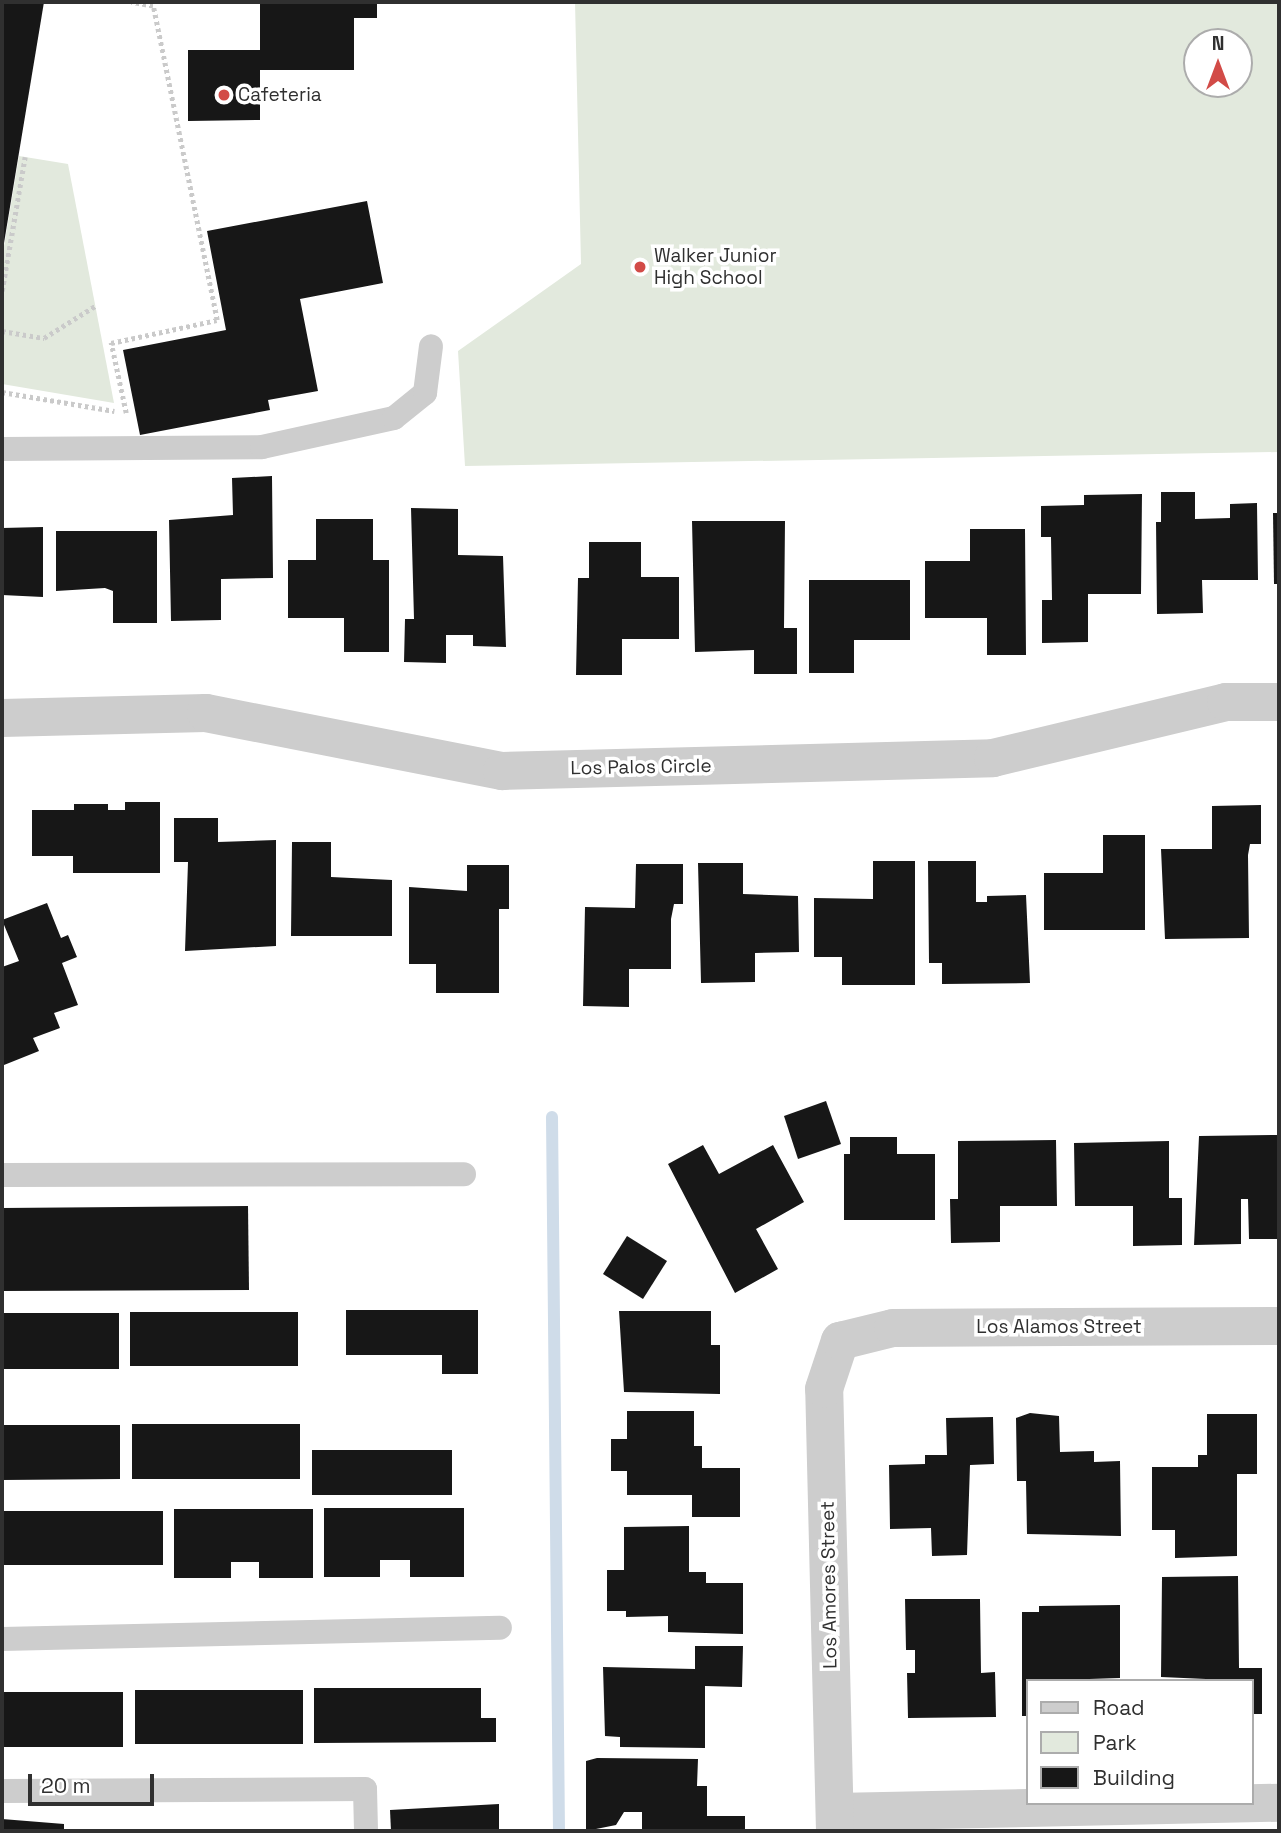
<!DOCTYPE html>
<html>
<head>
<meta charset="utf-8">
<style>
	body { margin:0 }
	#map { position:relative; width:1281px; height:1833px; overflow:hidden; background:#fff; font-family:"Space Grotesk",sans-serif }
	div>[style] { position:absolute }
	.green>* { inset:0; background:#e2e9dd }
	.stream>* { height:12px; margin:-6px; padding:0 6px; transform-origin:6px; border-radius:6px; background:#cfdce9 }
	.building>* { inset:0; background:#171717 }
	.path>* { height:4.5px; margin-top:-2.25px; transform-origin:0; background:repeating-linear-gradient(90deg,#cacaca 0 3.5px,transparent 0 7px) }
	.service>* { height:24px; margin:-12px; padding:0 12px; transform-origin:12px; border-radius:12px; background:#cdcdcd }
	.minor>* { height:38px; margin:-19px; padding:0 19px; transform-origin:19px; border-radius:19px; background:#cdcdcd }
	.dots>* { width:19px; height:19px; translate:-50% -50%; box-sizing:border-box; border:4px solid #fff; border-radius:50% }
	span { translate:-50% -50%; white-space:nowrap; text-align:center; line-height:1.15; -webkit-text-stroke:7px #fff; paint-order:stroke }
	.poi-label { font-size:19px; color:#303030 }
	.left { translate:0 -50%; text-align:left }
	.street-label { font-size:19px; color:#303030 }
	.frame { position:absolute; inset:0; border:4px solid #303030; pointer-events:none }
	.legend { position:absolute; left:1026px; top:1679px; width:228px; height:126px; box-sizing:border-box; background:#fff; border:2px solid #acacac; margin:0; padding:9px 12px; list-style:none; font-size:21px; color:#303030 }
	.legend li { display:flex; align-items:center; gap:14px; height:35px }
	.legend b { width:35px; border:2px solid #acacac }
	.north { position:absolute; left:1183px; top:28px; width:70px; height:70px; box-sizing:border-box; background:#fff; border:2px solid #acacac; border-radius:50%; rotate:0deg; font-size:19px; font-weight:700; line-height:28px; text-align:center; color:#303030 }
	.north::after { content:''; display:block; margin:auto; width:24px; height:32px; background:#d24b47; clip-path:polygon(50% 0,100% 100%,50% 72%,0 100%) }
	.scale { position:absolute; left:28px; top:1774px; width:126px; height:32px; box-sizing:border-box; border:4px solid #303030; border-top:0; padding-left:9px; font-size:21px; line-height:24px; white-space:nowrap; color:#303030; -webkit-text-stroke:5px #fff; paint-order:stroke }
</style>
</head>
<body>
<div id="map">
	<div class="green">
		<div style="clip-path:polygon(evenodd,575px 2px,1279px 2px,1279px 452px,465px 466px,458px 351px,581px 264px,575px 2px,1239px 42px,1239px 84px,1197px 84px,1197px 42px,1239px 42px)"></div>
		<div style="clip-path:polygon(19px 156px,68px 164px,114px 403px,2px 384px,2px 258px)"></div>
	</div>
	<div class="stream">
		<div style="left:552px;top:1117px;width:714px;rotate:89.44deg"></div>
	</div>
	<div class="building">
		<div style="clip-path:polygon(2px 2px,44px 2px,3px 249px,2px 249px)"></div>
		<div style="clip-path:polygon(260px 2px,377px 2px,377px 18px,354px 18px,354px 70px,260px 70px,260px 120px,188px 121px,188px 50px,260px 50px)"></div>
		<div style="clip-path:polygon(367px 201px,383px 283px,300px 299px,318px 391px,268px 400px,270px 410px,140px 435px,123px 350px,226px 330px,207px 231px)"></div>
		<div style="clip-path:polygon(272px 476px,273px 578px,221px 579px,221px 620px,171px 621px,169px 520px,233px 515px,232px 478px)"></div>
		<div style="clip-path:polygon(1161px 492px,1195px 492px,1195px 519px,1230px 518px,1230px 504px,1257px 503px,1258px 580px,1202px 580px,1203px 613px,1157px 614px,1156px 522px,1161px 522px)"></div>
		<div style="clip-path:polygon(1142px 494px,1141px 594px,1088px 594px,1088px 642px,1042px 643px,1042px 600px,1052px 600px,1051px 537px,1041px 537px,1041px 506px,1084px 505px,1084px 495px)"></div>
		<div style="clip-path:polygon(411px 508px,458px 509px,458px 555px,503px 556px,506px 647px,473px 646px,473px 635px,446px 635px,446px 663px,404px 662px,405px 619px,414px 619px)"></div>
		<div style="clip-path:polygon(1273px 513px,1279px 513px,1279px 584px,1274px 584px)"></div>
		<div style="clip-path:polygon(316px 519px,373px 519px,373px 560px,389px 560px,389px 652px,344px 652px,344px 618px,288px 618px,288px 560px,316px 560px)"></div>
		<div style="clip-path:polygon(692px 521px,785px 521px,784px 628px,797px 628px,797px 674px,754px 674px,754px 650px,695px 652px)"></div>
		<div style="clip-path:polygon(43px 527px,43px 597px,2px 595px,2px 528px)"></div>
		<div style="clip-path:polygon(970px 529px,1025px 529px,1026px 655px,987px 655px,987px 618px,925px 618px,925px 561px,970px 561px)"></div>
		<div style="clip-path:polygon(56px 531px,157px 531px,157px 623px,113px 623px,113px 591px,105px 588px,56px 591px)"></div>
		<div style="clip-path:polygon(589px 542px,641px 542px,641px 577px,679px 577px,679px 639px,622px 639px,622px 675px,576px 675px,578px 578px,589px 578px)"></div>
		<div style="clip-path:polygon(809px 580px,910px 580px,910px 640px,854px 640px,854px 673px,809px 673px)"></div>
		<div style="clip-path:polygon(125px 802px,160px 802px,160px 873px,73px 873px,73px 856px,32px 856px,32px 810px,74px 810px,74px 804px,108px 804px,108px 810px,125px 810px)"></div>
		<div style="clip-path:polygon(1261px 805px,1261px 844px,1250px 844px,1248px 855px,1249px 938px,1165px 939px,1161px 849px,1212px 849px,1212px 806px)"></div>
		<div style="clip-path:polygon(174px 818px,218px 818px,218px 842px,276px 840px,276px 946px,185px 951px,188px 862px,174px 862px)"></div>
		<div style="clip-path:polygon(1103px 835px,1145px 835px,1145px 930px,1044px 930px,1044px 873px,1103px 873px)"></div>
		<div style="clip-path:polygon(292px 842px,331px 842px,331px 877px,392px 880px,392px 936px,291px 936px)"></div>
		<div style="clip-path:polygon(873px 861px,915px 861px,915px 985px,842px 985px,842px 957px,814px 957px,814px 898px,873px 899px)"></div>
		<div style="clip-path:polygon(928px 861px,976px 861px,976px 902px,987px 902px,987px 896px,1026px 895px,1030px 983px,942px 984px,942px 963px,929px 963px)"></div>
		<div style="clip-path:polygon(698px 863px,743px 863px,743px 894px,798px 896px,799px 952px,755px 953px,755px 982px,701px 983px)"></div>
		<div style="clip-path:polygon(636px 864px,683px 864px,683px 904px,674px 904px,671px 919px,671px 969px,629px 969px,629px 1007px,583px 1006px,585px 907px,635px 908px)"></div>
		<div style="clip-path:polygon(467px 865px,509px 865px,509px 909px,499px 909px,499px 993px,436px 993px,436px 964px,409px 964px,409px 887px,467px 891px)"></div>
		<div style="clip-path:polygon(47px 903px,61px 938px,68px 935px,77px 957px,62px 963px,78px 1005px,54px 1013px,60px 1028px,33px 1038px,39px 1051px,4px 1065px,2px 967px,19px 961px,2px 920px)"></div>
		<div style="clip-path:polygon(826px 1101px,841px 1144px,798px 1159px,784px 1116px)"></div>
		<div style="clip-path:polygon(1279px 1135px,1279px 1239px,1249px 1239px,1248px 1199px,1241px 1199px,1241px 1244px,1194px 1245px,1199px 1136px)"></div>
		<div style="clip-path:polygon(850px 1137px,897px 1137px,897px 1154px,935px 1154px,935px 1220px,844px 1220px,844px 1154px,850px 1154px)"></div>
		<div style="clip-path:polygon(1056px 1140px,1057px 1206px,1000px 1206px,1000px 1242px,951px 1243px,950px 1199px,958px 1199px,958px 1141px)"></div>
		<div style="clip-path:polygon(1169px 1141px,1169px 1198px,1182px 1198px,1182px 1245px,1133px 1246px,1133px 1206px,1075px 1206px,1074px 1143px)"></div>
		<div style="clip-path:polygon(703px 1145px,719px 1174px,773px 1145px,804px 1202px,756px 1229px,778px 1269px,735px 1293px,668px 1164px)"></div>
		<div style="clip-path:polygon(248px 1206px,249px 1290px,2px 1291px,2px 1208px)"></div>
		<div style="clip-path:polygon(627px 1236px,667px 1261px,643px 1299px,603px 1274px)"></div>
		<div style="clip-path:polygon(346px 1310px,478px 1310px,478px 1374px,442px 1374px,442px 1355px,346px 1355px)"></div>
		<div style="clip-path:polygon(619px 1311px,711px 1311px,711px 1345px,720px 1345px,720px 1394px,624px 1392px)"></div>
		<div style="clip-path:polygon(130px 1312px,298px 1312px,298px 1366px,130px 1366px)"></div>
		<div style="clip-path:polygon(2px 1313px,119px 1313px,119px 1369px,2px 1369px)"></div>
		<div style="clip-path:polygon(627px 1411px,694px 1411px,694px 1446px,702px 1446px,702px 1468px,740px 1468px,740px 1517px,692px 1517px,692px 1495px,627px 1495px,627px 1471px,611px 1471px,611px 1439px,627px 1439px)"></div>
		<div style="clip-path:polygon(1030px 1413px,1059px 1416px,1060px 1452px,1094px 1451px,1094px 1462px,1120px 1461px,1121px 1536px,1027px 1534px,1026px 1481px,1017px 1481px,1016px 1418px)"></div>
		<div style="clip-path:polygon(1207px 1414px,1257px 1414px,1257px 1474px,1237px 1474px,1237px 1556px,1175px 1558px,1175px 1530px,1152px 1530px,1152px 1467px,1198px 1467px,1198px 1455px,1207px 1455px)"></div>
		<div style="clip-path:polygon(993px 1417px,994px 1464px,970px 1465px,967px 1555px,932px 1556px,931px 1528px,890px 1529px,889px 1465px,925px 1464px,925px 1455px,947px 1455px,946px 1418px)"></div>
		<div style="clip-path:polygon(132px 1424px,300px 1424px,300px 1479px,132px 1479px)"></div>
		<div style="clip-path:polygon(2px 1425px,120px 1425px,120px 1479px,2px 1480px)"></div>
		<div style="clip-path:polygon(312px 1450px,452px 1450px,452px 1495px,312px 1495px)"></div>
		<div style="clip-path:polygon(324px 1508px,464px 1508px,464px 1577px,410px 1577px,410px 1560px,380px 1560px,380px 1577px,324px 1577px)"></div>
		<div style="clip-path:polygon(174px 1509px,313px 1509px,313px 1578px,259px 1578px,259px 1562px,231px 1562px,231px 1578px,174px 1578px)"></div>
		<div style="clip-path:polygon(2px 1511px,163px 1511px,163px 1565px,2px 1565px)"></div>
		<div style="clip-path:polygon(689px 1526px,689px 1572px,706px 1572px,706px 1583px,743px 1583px,743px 1634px,668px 1632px,668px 1616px,626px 1617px,626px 1611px,607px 1611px,607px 1570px,624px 1570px,624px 1527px)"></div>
		<div style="clip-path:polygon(1238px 1576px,1239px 1668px,1262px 1668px,1262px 1714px,1251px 1714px,1251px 1681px,1161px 1677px,1162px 1577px)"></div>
		<div style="clip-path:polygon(905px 1599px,980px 1599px,981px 1673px,995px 1672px,996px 1717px,908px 1718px,907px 1673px,915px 1673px,915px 1650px,906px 1650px)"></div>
		<div style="clip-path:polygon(1120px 1605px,1120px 1678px,1027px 1681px,1027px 1716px,1022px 1716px,1022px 1612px,1039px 1612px,1039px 1606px)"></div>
		<div style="clip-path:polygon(695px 1646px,743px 1646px,742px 1687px,705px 1686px,705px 1748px,620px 1747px,620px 1737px,605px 1736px,603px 1667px,695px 1669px)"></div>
		<div style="clip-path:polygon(314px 1688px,481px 1688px,481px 1718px,496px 1718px,496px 1742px,314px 1743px)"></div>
		<div style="clip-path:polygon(135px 1690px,303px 1690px,303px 1744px,135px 1744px)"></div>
		<div style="clip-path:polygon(2px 1692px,123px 1692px,123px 1747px,2px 1747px)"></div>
		<div style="clip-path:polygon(597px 1758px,698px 1759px,697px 1786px,707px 1786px,707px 1816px,745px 1816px,745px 1831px,642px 1831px,642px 1812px,624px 1812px,616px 1825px,586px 1831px,586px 1761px)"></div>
		<div style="clip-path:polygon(499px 1804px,499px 1831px,391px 1831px,390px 1810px)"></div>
		<div style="clip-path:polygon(2px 1819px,64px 1824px,64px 1831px,2px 1831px)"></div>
	</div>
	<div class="path">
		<div style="left:2px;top:291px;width:136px;rotate:-80.3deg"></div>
		<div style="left:2px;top:331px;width:43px;rotate:9.5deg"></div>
		<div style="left:44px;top:338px;width:60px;rotate:-32.1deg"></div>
		<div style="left:2px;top:392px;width:114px;rotate:9.6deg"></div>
		<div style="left:126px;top:413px;width:72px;rotate:-102.1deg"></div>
		<div style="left:111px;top:343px;width:108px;rotate:-12.2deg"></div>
		<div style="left:217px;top:320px;width:320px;rotate:-101.5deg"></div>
		<div style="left:153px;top:6px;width:22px;rotate:-170deg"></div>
	</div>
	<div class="service">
		<div style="left:2px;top:449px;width:260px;rotate:-0.4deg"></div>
		<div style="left:262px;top:447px;width:135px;rotate:-12.4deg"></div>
		<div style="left:394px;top:418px;width:40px;rotate:-39deg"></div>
		<div style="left:425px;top:393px;width:47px;rotate:-82.7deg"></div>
		<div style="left:2px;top:1175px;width:462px;rotate:-0.1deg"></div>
		<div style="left:2px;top:1639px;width:498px;rotate:-1.3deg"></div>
		<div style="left:2px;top:1791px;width:363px;rotate:-0.3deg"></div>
		<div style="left:365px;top:1789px;width:42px;rotate:88.6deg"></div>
	</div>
	<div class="minor">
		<div style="left:2px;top:718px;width:204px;rotate:-1.4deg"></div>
		<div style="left:206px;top:713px;width:302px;rotate:11.1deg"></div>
		<div style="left:502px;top:771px;width:491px;rotate:-1.5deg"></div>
		<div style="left:993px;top:758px;width:240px;rotate:-13.5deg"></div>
		<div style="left:1226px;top:702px;width:53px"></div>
		<div style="left:835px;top:1812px;width:444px;rotate:-1.2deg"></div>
		<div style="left:835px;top:1831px;width:442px;rotate:-91.4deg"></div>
		<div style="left:824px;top:1389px;width:51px;rotate:-71.6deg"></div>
		<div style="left:840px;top:1341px;width:55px;rotate:-13.8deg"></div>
		<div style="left:893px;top:1328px;width:386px;rotate:-0.3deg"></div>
	</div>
	<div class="dots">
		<div style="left:224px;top:95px;background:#d24b47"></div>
		<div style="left:640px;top:267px;background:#d24b47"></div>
	</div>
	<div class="poi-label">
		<span class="left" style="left:238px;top:95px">Cafeteria</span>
		<span class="left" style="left:654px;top:267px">Walker Junior<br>High School</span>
	</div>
	<div class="street-label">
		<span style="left:641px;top:767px;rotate:-1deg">Los Palos Circle</span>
		<span style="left:1059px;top:1327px">Los Alamos Street</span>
		<span style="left:829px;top:1585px;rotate:-91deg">Los Amores Street</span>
	</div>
	<div class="frame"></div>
	<ul class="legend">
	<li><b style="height:9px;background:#cdcdcd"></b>Road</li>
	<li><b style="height:19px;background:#e2e9dd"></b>Park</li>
	<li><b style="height:19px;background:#171717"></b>Building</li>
	</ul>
	<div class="north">N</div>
	<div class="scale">20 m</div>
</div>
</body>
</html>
